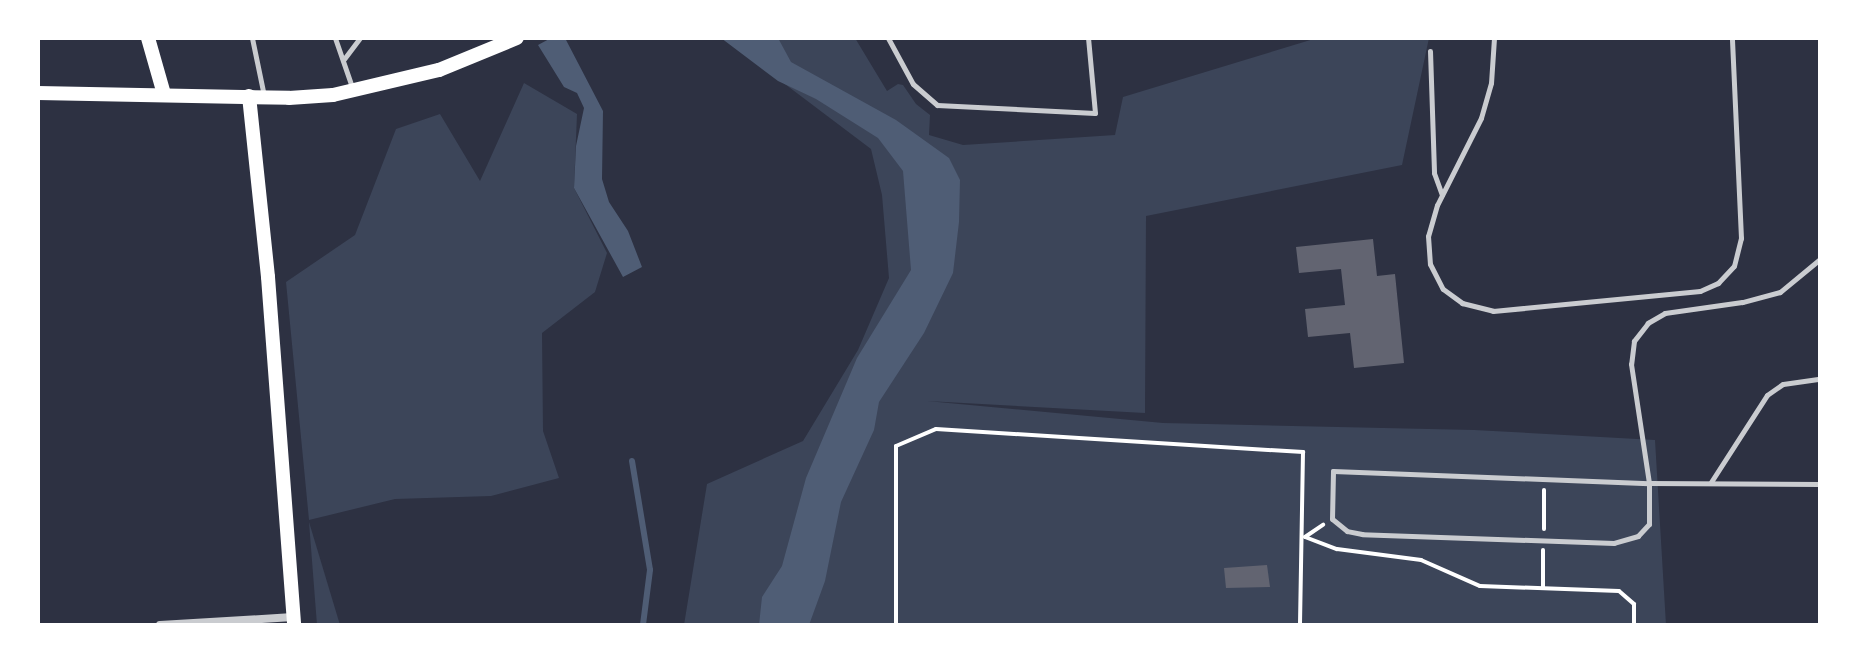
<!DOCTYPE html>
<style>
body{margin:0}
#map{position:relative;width:1858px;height:663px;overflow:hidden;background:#2d3142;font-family:"Fira Sans Condensed",sans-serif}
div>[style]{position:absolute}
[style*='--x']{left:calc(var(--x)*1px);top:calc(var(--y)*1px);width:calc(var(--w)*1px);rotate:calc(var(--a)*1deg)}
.green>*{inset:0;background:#3c4559}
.water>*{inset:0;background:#4f5d75}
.stream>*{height:6px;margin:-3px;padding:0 3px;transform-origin:3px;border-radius:3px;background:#4f5d75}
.building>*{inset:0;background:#626471}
.path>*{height:4px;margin:-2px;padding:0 2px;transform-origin:2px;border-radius:2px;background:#fff}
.service>*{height:5px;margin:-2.5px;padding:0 2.5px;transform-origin:2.5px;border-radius:2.5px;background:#caccd0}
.minor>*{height:8px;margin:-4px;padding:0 4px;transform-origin:4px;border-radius:4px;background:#caccd0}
.secondary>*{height:14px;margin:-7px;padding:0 7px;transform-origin:7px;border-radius:7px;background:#fff}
span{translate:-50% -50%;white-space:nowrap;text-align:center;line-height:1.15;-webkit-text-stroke:8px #fff;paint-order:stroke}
.frame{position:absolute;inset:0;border:40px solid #fff;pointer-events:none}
</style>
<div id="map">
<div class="green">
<i style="clip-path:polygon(724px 38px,855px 38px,887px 91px,898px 84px,903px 85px,916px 104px,930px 115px,929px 135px,963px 145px,1115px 135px,1123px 97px,1317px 38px,1429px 38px,1402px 165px,1146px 216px,1145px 413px,927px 401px,1163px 423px,1474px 430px,1655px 440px,1666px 625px,684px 625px,707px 484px,803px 441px,858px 350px,889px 278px,882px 195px,871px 149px)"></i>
<i style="clip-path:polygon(524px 83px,577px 114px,574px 188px,607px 253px,595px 292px,542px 333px,543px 431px,559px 478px,491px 496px,395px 499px,309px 520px,286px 282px,355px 235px,396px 129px,440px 114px,480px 181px)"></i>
<i style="clip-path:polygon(309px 522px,340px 625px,317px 625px)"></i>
</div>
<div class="water">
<i style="clip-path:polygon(551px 38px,565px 38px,603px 111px,602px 179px,609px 202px,628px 231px,642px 267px,623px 277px,574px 188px,576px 146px,584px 108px,577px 93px,564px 87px,538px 45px)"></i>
<i style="clip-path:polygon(721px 38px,778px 38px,791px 62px,896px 120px,949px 158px,960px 180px,959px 222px,953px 273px,924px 333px,879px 402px,874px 430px,841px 502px,825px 581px,809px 625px,759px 625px,762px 597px,782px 566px,806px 478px,857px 358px,911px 270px,903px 171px,878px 138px,816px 99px,778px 81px)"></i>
</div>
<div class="stream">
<i style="--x:632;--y:461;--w:110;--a:80.6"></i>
<i style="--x:650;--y:570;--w:55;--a:97.3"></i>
</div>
<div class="building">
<i style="clip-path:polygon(1373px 239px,1377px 276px,1395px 274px,1404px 363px,1354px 368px,1350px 333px,1308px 337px,1305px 309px,1345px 305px,1341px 269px,1299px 273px,1296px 247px)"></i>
<i style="clip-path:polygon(1267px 565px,1270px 587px,1226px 588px,1224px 568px)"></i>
</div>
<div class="path">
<i style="--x:1544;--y:529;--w:39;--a:-90"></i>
<i style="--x:1305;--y:537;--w:34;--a:21"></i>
<i style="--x:1337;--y:549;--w:85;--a:7.5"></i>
<i style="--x:1421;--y:560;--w:64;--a:23.8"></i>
<i style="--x:1480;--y:586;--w:139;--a:2.1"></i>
<i style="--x:1619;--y:591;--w:20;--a:41"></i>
<i style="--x:1634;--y:604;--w:21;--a:90"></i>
<i style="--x:1305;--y:537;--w:22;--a:-34"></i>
<i style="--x:1543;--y:587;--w:37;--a:-90"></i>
<i style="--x:896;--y:625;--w:179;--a:-90"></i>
<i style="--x:896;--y:446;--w:43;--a:-23"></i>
<i style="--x:936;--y:429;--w:368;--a:3.6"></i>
<i style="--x:1303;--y:452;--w:173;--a:91"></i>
</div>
<div class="service">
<i style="--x:252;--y:38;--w:59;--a:78.3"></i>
<i style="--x:335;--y:38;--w:52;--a:70.9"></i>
<i style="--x:888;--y:38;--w:52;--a:61.5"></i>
<i style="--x:913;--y:84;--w:32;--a:41"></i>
<i style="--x:937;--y:105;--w:158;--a:2.9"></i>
<i style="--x:1095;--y:113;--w:75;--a:-95.3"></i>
<i style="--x:1494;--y:38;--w:45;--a:93.8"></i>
<i style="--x:1491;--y:83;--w:36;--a:106"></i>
<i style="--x:1481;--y:118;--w:97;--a:116.8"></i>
<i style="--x:1437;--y:205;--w:32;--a:106"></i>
<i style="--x:1428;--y:236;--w:28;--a:86"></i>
<i style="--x:1430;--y:264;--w:28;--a:63"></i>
<i style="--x:1443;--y:289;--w:24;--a:36"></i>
<i style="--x:1462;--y:303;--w:32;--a:14"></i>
<i style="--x:1493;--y:311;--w:208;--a:-5.5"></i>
<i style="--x:1700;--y:291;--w:20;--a:-24"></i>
<i style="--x:1718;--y:283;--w:23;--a:-47"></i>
<i style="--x:1734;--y:266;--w:29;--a:-76"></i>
<i style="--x:1741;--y:238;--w:200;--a:-92.6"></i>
<i style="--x:1430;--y:51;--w:122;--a:88.1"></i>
<i style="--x:1434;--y:173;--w:23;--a:70"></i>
<i style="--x:344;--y:59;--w:26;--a:-53"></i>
<i style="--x:1820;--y:259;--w:52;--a:140.5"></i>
<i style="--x:1780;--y:292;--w:39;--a:165"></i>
<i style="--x:1742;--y:302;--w:78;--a:171.9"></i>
<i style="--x:1665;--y:313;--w:20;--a:150"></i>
<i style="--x:1648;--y:323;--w:23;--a:128"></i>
<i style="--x:1634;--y:341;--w:23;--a:97"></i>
<i style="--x:1631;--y:364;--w:120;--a:81.4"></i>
<i style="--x:1649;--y:483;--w:41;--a:90"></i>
<i style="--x:1649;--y:524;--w:16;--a:133"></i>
<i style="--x:1638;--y:536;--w:25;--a:164"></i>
<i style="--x:1614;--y:543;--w:252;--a:-178"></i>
<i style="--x:1362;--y:534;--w:15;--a:-169"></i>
<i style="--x:1347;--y:531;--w:19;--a:-141"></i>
<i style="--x:1332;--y:519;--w:48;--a:-88.8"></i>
<i style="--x:1333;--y:471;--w:316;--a:2.2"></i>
<i style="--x:1649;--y:483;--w:171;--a:0.3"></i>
<i style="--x:1711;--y:482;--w:103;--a:-57.2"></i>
<i style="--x:1767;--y:395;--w:19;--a:-35"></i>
<i style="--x:1783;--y:384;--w:37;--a:-8"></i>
</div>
<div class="minor">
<i style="--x:160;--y:625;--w:133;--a:-3.4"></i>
</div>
<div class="secondary">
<i style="--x:148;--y:38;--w:58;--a:74.1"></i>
<i style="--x:38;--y:93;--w:251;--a:1.1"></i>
<i style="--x:289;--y:98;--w:44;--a:-3.9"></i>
<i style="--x:333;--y:95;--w:109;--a:-13.3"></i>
<i style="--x:439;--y:70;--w:84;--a:-22.3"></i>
<i style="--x:249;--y:96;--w:182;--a:84"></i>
<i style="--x:268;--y:277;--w:349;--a:85.7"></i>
</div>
<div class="frame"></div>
</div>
